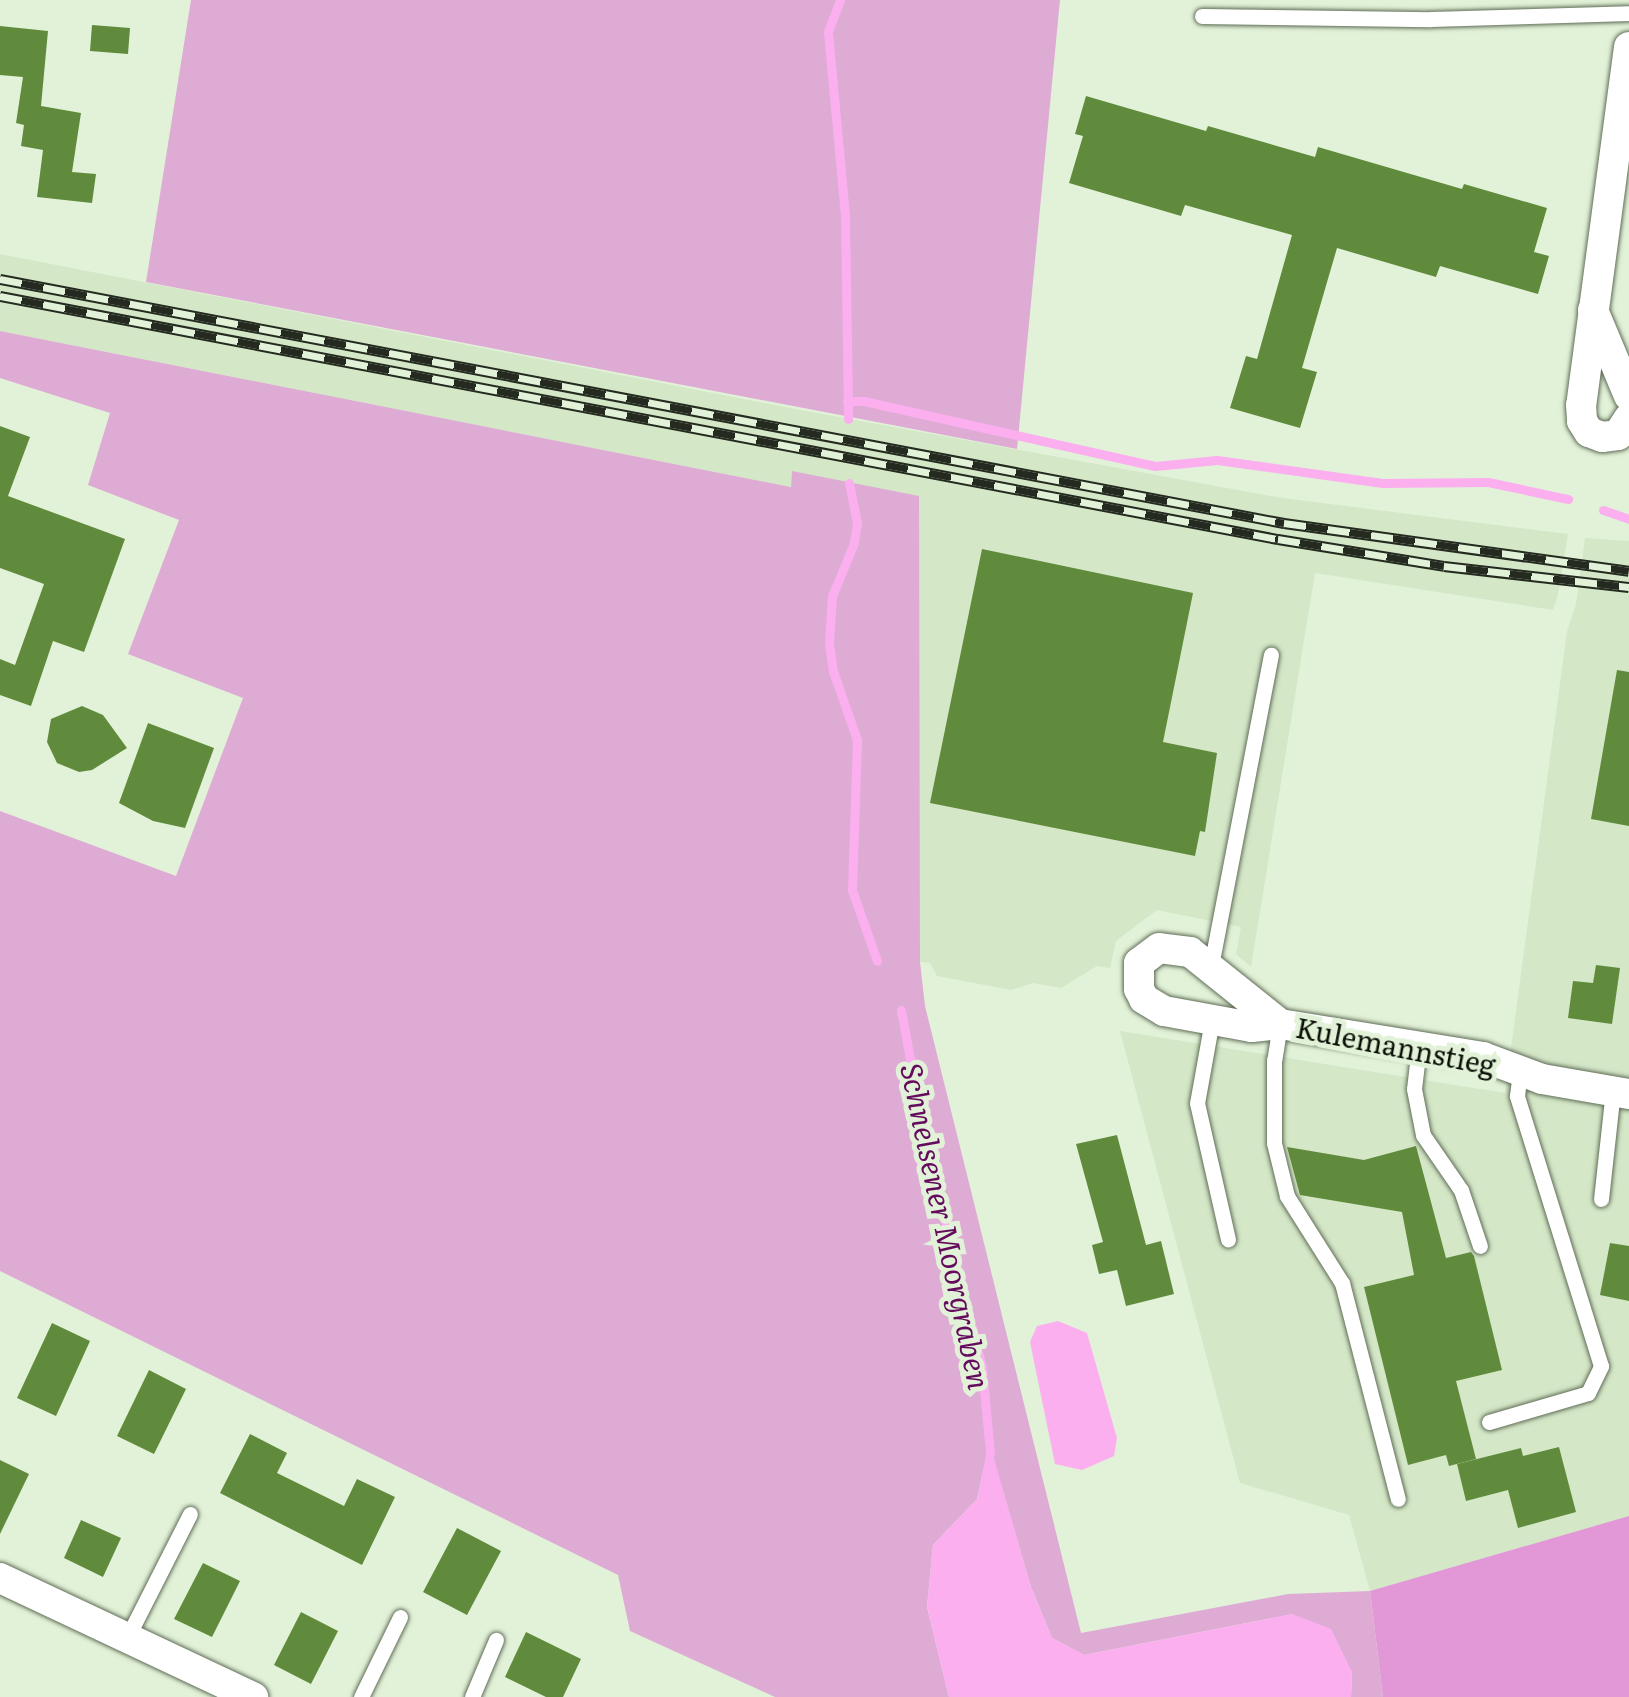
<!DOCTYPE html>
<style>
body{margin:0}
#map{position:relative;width:1629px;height:1697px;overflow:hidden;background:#e2f2d8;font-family:Literata,serif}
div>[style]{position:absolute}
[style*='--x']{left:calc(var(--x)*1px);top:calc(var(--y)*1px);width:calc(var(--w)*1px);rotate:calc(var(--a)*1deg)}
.built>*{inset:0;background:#d4e7c7}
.green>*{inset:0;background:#deabd5}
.forest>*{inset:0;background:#e298d7}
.water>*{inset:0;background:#fbafef}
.stream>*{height:9px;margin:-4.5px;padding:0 4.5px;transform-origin:4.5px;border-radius:4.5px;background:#fbafef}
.building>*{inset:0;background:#618b3c}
.roads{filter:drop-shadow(0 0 2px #606d57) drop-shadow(0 0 2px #606d57)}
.lane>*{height:15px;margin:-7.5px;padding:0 7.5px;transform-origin:7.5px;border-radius:7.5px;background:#fff}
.street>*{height:30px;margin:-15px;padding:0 15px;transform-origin:15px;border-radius:15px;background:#fff}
.rail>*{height:11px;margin-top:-5.5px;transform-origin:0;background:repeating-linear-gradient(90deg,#e2f2d8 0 22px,#242a1f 0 44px);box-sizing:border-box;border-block:2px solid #242a1f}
span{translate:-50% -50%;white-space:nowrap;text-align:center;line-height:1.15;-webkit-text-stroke:10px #e2f2d8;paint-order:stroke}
.street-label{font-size:28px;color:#0c1108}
.water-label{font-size:30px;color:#640b5d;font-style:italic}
</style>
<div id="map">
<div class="built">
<i style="clip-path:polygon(0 254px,790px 408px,1282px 498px,1568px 534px,1558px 595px,1553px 610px,1315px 573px,1251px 967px,1236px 954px,1241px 927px,1157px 910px,1116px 941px,1110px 968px,1097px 966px,1061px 988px,1033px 983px,1011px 990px,937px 976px,930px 963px,920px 962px,918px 496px,792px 472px,791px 487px,0 331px)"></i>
<i style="clip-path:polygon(1585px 538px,1629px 541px,1629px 1516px,1370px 1591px,1349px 1515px,1240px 1483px,1120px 1031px,1505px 1093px,1567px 631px,1576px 604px)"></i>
</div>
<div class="green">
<i style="clip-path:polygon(191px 0,1060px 0,1017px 449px,146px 282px)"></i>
<i style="clip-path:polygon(0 331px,791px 487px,792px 471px,919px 496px,920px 962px,925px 1006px,1081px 1633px,1288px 1594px,1370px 1591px,1383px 1697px,1351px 1697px,1352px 1672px,1293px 1614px,1084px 1655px,1052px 1638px,1031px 1587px,989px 1444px,977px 1499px,933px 1545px,927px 1607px,949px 1697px,775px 1697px,630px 1631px,618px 1575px,0 1271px,0 811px,176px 876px,243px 698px,128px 654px,179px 520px,88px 485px,110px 413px,0 378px)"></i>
</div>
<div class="forest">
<i style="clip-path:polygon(1629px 1516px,1629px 1697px,1383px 1697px,1370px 1591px)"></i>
</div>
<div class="water">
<i style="clip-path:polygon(1058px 1321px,1087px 1333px,1117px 1438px,1114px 1456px,1082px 1470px,1055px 1464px,1030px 1342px,1037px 1326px)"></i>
<i style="clip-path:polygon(989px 1441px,1031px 1587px,1052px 1638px,1084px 1655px,1292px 1614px,1331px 1629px,1352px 1672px,1351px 1697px,949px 1697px,927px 1607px,933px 1545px,977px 1499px)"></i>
</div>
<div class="stream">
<i style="--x:840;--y:0;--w:34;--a:111"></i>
<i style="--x:828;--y:32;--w:186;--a:84.7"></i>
<i style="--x:845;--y:217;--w:202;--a:89.1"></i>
<i style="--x:847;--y:401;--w:17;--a:0"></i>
<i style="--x:864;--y:401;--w:298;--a:12.6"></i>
<i style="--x:1155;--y:466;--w:62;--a:-5.5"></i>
<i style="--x:1217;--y:460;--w:167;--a:7.9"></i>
<i style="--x:1382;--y:483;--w:106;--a:-0.5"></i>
<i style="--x:1488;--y:482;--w:82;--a:12"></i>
<i style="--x:849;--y:483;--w:41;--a:78.7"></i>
<i style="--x:857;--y:523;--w:20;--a:99"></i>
<i style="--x:854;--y:543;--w:57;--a:112.5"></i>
<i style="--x:832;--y:596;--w:47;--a:93.7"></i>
<i style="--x:829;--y:643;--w:28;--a:82"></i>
<i style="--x:833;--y:671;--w:73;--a:70.8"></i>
<i style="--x:857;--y:740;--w:150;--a:91.9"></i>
<i style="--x:852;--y:890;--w:75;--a:70.6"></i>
<i style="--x:1603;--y:510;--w:28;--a:19"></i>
<i style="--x:901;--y:1010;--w:133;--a:79.6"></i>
<i style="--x:925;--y:1141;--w:234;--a:75.9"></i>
<i style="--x:982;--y:1368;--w:85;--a:84.6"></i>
</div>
<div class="building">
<i style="clip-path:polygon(92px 25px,130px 28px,128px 54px,90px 51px)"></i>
<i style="clip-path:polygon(0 26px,48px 31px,41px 106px,81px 113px,72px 172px,96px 174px,92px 203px,37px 197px,43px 150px,21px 146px,24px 125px,16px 123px,23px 77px,0 75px)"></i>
<i style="clip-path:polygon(1086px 96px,1206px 131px,1208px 126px,1315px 157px,1318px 147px,1462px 189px,1464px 184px,1547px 208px,1534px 252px,1549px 256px,1538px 294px,1440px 266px,1436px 277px,1337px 248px,1302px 368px,1317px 372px,1300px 428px,1230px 408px,1246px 356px,1257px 359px,1292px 235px,1185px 205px,1181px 216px,1069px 183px,1083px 136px,1075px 134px)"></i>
<i style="clip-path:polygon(0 426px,30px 437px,8px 496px,125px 539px,84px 652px,53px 641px,31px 706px,0 695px,0 659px,15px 665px,44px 584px,0 568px)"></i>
<i style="clip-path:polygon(982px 549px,1193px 593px,1163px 742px,1217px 753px,1205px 832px,1200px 831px,1195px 856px,930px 803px)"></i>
<i style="clip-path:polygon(1617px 670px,1629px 672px,1629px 826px,1591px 819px)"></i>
<i style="clip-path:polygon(82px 706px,103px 715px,127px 748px,92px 770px,79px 772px,57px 763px,47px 742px,51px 719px)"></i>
<i style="clip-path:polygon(148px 723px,214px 748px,185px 828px,153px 821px,119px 803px)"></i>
<i style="clip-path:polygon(1596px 965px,1620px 968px,1612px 1024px,1568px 1018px,1573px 981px,1593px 983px)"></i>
<i style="clip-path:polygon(1117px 1135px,1146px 1245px,1161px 1241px,1174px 1294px,1126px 1306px,1117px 1270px,1099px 1274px,1092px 1245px,1103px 1242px,1076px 1144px)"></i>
<i style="clip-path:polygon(1416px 1146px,1446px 1258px,1471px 1252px,1474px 1256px,1502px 1370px,1456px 1381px,1476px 1459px,1449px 1466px,1446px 1455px,1408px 1465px,1364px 1287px,1414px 1275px,1402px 1212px,1300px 1195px,1287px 1147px,1364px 1160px)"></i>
<i style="clip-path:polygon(1610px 1243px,1629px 1246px,1629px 1301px,1600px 1295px)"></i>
<i style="clip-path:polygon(52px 1323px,90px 1341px,56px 1416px,17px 1398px)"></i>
<i style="clip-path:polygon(149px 1370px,186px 1389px,154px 1454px,117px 1436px)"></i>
<i style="clip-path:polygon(250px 1434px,287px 1453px,277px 1473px,344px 1506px,357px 1479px,395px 1497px,362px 1565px,220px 1493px)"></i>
<i style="clip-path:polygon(1559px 1447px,1576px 1512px,1518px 1528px,1508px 1490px,1466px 1501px,1457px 1464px,1521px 1448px,1523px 1456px)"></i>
<i style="clip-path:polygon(0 1460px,29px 1474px,0 1534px)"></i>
<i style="clip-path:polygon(81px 1520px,121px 1538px,103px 1577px,64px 1558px)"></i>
<i style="clip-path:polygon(457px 1528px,501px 1551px,467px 1615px,423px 1592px)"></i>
<i style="clip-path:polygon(203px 1563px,240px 1581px,212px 1637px,174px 1619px)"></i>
<i style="clip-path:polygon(301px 1612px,338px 1631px,311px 1684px,274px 1665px)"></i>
<i style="clip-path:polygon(526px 1632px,581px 1659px,563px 1697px,546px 1697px,505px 1677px)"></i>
</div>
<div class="roads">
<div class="lane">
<i style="--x:1202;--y:16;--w:229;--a:0.8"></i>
<i style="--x:1431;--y:19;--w:198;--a:-1.7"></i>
<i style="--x:1211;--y:966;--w:317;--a:-79.1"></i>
<i style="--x:1212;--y:1020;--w:84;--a:100.2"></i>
<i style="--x:1197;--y:1103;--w:140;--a:77.2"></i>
<i style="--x:1280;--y:1024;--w:36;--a:99"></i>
<i style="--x:1274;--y:1060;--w:83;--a:90"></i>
<i style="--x:1274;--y:1143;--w:55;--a:76.2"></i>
<i style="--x:1287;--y:1196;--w:103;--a:57.7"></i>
<i style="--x:1342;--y:1283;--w:223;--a:75.5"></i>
<i style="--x:1419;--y:1047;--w:42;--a:96.8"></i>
<i style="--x:1414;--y:1089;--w:47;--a:78.9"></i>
<i style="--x:1423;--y:1135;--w:67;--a:55.4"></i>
<i style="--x:1461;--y:1190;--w:59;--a:71.3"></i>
<i style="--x:1601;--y:1199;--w:109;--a:-83.7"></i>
<i style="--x:1489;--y:1422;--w:103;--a:-16.3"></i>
<i style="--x:1588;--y:1393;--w:30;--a:-64"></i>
<i style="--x:1601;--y:1366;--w:283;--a:-107.3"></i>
<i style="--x:1517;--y:1096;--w:25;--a:-83"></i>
<i style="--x:127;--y:1638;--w:139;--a:-63.1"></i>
<i style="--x:361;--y:1697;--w:89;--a:-64"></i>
<i style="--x:472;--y:1697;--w:62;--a:-67.2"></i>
</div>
<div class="street">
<i style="--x:1629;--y:47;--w:361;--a:97.6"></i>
<i style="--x:1581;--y:405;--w:16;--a:86"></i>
<i style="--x:1582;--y:421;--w:13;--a:58"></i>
<i style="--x:1589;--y:432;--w:14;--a:21"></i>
<i style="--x:1602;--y:437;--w:16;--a:-7"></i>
<i style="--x:1618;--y:435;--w:20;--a:-57"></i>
<i style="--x:1593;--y:310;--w:93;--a:67.3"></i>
<i style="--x:1280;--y:1024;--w:115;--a:-141.3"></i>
<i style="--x:1190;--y:952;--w:31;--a:-173"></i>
<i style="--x:1159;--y:948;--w:25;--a:143"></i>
<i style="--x:1139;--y:963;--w:26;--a:90"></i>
<i style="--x:1139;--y:989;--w:11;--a:63"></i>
<i style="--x:1144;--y:999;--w:23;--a:31"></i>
<i style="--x:1164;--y:1011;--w:89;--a:10.3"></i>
<i style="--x:1252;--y:1027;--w:28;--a:-6"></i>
<i style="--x:1280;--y:1024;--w:206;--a:9.2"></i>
<i style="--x:1483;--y:1057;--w:63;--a:20.4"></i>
<i style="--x:1542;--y:1079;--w:88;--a:9.8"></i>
<i style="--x:0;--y:1578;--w:280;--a:25.2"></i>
</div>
</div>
<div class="rail">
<i style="--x:0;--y:279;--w:1307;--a:10.76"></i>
<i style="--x:1284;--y:523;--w:348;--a:7.9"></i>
<i style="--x:0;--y:296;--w:1301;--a:10.77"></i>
<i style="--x:1278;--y:539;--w:168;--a:9.2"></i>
<i style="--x:1444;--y:566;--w:186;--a:6.5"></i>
</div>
<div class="street-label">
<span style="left:1396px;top:1045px;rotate:11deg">Kulemannstieg</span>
</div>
<div class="water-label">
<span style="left:947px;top:1226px;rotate:78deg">Schnelsener Moorgraben</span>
</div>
</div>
